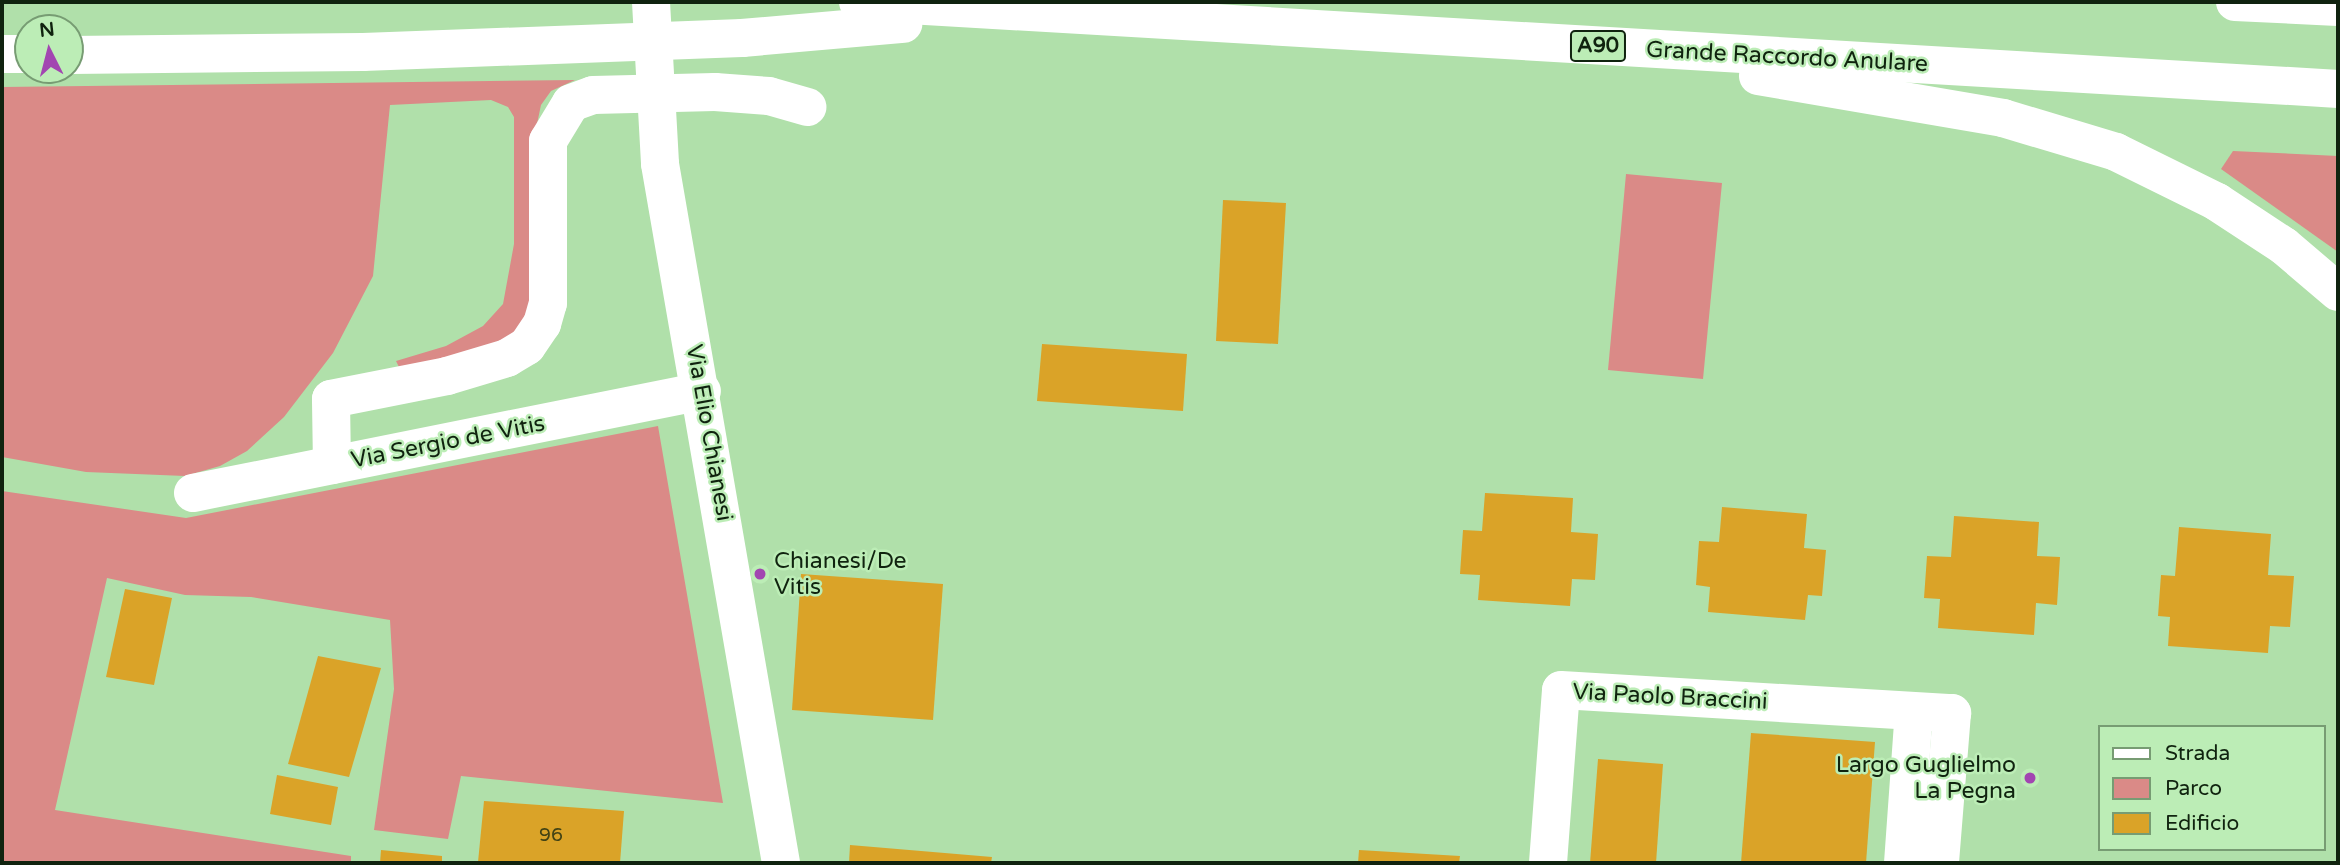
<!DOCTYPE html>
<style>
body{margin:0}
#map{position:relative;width:2340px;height:865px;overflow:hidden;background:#b0e0aa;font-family:"Varela Round",sans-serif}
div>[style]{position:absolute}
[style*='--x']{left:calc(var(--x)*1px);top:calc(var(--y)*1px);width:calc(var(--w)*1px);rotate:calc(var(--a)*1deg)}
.green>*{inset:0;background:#da8a87}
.building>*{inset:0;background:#daa328}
.minor>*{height:38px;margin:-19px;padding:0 19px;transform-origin:19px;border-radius:19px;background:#fff}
.highway>*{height:38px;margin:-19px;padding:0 19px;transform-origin:19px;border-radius:19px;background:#fff}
.dots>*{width:19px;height:19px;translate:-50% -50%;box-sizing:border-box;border:4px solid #bcedb6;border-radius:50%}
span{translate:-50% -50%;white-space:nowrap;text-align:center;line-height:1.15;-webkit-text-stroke:5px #bcedb6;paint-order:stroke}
.number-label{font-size:19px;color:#424315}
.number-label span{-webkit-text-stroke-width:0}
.shield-label span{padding:2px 5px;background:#bcedb6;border:2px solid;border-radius:5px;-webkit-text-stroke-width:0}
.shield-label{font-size:21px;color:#10230f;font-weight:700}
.street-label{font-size:23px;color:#10230f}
.poi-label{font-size:23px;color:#10230f}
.left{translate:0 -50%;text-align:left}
.right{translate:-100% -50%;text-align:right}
.frame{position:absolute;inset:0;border:4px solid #10230f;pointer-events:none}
.legend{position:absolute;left:2098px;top:725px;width:228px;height:126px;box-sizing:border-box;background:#bcedb6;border:2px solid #779c73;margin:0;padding:9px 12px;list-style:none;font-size:21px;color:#10230f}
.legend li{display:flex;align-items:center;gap:14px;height:35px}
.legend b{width:35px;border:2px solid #779c73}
.north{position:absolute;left:14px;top:14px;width:70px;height:70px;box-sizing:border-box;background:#bcedb6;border:2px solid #779c73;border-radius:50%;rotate:354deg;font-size:19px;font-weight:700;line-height:28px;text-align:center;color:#10230f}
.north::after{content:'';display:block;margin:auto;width:24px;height:32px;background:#a246b1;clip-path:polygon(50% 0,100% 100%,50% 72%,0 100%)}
</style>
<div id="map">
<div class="green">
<i style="clip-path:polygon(575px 80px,551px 91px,541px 105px,533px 143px,535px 308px,515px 338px,475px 356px,399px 367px,396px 361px,446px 346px,483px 326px,503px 304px,514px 244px,514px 117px,508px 107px,491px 100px,390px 105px,373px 276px,333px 353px,284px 417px,247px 451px,220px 466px,185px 476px,86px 472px,2px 457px,2px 87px)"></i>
<i style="clip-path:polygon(2233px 151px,2338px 156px,2338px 252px,2221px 169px)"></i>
<i style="clip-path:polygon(1626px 174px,1722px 183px,1703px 379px,1608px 370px)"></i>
<i style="clip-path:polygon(658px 426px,723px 803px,461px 776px,448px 839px,374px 830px,394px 689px,390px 620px,251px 597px,185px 595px,107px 578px,55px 810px,351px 856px,351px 863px,2px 863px,2px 491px,186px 518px)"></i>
</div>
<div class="building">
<i style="clip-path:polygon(1223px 200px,1286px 203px,1278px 344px,1216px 341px)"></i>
<i style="clip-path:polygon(1042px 344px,1187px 354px,1183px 411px,1037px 401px)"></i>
<i style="clip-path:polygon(1485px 493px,1573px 498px,1571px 532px,1598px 534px,1595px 580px,1572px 579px,1570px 606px,1478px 600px,1480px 575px,1460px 574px,1463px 530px,1482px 531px)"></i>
<i style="clip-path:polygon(1722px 507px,1807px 514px,1804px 548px,1826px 550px,1822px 596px,1808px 595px,1805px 620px,1708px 612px,1710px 587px,1696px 585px,1699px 541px,1719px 542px)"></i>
<i style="clip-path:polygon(1954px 516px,2039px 522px,2037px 556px,2060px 557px,2057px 605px,2036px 603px,2034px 635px,1938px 628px,1940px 599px,1924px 598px,1927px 556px,1951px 557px)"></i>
<i style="clip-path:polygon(2179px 527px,2271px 534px,2268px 575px,2294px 576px,2290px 627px,2270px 626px,2268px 653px,2168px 646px,2170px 617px,2158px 616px,2161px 575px,2175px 576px)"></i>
<i style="clip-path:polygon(801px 574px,943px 584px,933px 720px,792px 710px)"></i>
<i style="clip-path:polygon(125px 589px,172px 598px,154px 685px,106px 677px)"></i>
<i style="clip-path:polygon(318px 656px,381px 668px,349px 777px,288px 764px)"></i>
<i style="clip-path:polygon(1751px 733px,1875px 742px,1866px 863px,1741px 863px)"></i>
<i style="clip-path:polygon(1598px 759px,1663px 764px,1656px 863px,1590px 863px)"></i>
<i style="clip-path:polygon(277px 775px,338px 787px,331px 825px,270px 814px)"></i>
<i style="clip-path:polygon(484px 801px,624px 811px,620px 863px,478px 862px)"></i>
<i style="clip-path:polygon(850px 845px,992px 857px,991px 863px,849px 863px)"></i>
<i style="clip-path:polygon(381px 850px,442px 856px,442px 863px,380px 863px)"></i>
<i style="clip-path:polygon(1359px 850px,1460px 856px,1459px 863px,1358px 863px)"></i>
</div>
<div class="minor">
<i style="--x:651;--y:2;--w:162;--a:86.8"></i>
<i style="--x:660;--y:164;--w:709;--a:80.18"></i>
<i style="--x:332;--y:465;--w:66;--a:-90.9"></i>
<i style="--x:331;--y:399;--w:118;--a:-11.2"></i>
<i style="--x:447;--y:376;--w:63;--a:-16.7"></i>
<i style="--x:507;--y:358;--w:23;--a:-31"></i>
<i style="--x:527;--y:346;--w:27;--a:-56"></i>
<i style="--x:542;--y:324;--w:22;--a:-74"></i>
<i style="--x:548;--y:303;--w:162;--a:-90"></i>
<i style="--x:548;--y:141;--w:44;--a:-58.8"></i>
<i style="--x:571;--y:103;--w:23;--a:-20"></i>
<i style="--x:593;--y:95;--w:122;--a:-1.4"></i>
<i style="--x:715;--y:92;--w:54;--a:4.2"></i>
<i style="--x:769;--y:96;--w:40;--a:16"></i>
<i style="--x:193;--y:493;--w:519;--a:-11.33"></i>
<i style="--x:1548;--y:863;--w:173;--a:-85.7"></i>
<i style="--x:1561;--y:690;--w:392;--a:3.4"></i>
<i style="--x:1952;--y:713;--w:150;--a:94.6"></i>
<i style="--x:1903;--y:863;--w:152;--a:-85.9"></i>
</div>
<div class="highway">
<i style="--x:858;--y:2;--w:1483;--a:3.36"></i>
<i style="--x:2235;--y:2;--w:103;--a:2.8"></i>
<i style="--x:2;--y:54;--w:26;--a:0"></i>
<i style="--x:70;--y:55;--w:293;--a:-0.6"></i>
<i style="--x:363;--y:52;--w:379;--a:-2.1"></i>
<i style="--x:742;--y:38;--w:162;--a:-5"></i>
<i style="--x:1758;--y:76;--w:249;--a:9.7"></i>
<i style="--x:2003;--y:118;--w:118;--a:16.7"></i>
<i style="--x:2116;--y:152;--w:113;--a:26.3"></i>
<i style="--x:2217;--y:202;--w:80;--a:33.3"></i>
<i style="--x:2284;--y:246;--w:71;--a:40.4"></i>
</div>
<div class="dots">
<i style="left:760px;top:574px;background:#a246b1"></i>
<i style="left:2030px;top:778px;background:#a246b1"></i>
</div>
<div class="number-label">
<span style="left:551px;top:836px">96</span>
</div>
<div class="shield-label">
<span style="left:1598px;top:46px">A90</span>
</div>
<div class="street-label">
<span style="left:1787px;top:57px;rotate:3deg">Grande Raccordo Anulare</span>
<span style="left:709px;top:433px;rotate:80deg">Via Elio Chianesi</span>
<span style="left:448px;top:442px;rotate:-11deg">Via Sergio de Vitis</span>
<span style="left:1670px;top:697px;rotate:3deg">Via Paolo Braccini</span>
</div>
<div class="poi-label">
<span class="left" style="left:774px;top:574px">Chianesi/De<br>Vitis</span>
<span class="right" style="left:2016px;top:778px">Largo Guglielmo<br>La Pegna</span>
</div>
<div class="frame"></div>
<ul class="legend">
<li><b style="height:9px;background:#fff"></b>Strada</li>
<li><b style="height:19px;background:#da8a87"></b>Parco</li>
<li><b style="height:19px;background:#daa328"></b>Edificio</li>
</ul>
<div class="north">N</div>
</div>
